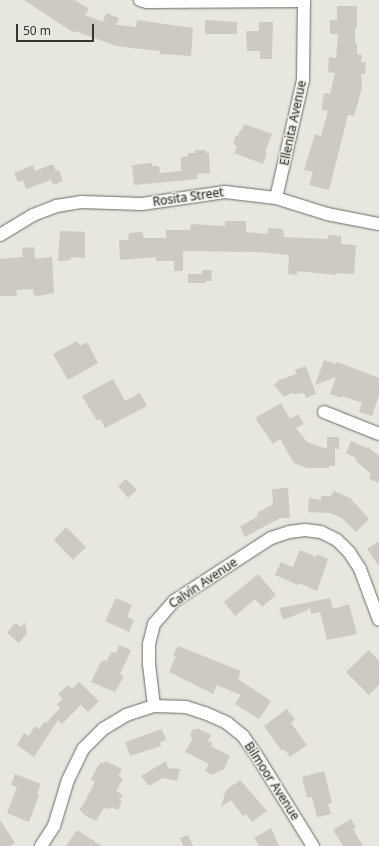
<!DOCTYPE html>
<style>
body{margin:0}
#map{position:relative;width:379px;height:846px;overflow:hidden;background:#e7e6df;font-family:"Noto Sans",sans-serif}
div>[style]{position:absolute}
[style*='--x']{left:calc(var(--x)*1px);top:calc(var(--y)*1px);width:calc(var(--w)*1px);rotate:calc(var(--a)*1deg)}
.building>*{inset:0;background:#cec9c3}
.roads{filter:drop-shadow(0 0 1px #6c6b64) drop-shadow(0 0 1px #6c6b64)}
.street>*{height:12px;margin:-6px;padding:0 6px;transform-origin:6px;border-radius:6px;background:#fff}
span{translate:-50% -50%;white-space:nowrap;text-align:center;line-height:1.15;-webkit-text-stroke:3px #e7e6df;paint-order:stroke}
.street-label{font-size:12px;color:#353431}
.scale{position:absolute;left:16px;top:24px;width:78px;height:18px;box-sizing:border-box;border:2px solid #353431;border-top:0;padding-left:5px;font-size:12px;line-height:14px;white-space:nowrap;color:#353431;-webkit-text-stroke:3px #e7e6df;paint-order:stroke}
</style>
<div id="map">
<div class="building">
<i style="clip-path:polygon(24px 0,75px 0,89px 9px,85px 15px,103px 22px,106px 13px,119px 18px,116px 25px,136px 27px,137px 20px,193px 28px,191px 56px,160px 54px,160px 51px,116px 46px,75px 31px,74px 33px)"></i>
<i style="clip-path:polygon(337px 6px,357px 6px,357px 28px,355px 28px,355px 43px,357px 43px,357px 54px,362px 55px,361px 62px,366px 63px,365px 74px,361px 74px,362px 88px,354px 116px,348px 115px,329px 190px,309px 185px,313px 172px,304px 170px,315px 134px,321px 136px,328px 111px,322px 110px,322px 105px,324px 93px,330px 94px,335px 73px,328px 72px,329px 57px,336px 58px,338px 34px,330px 34px,330px 20px,337px 20px)"></i>
<i style="clip-path:polygon(205px 20px,237px 22px,237px 34px,205px 34px)"></i>
<i style="clip-path:polygon(259px 22px,273px 22px,272px 59px,260px 59px,260px 51px,247px 51px,246px 31px,259px 31px)"></i>
<i style="clip-path:polygon(244px 124px,272px 134px,265px 152px,267px 153px,263px 164px,234px 153px,237px 146px,233px 144px,236px 135px,238px 136px,240px 130px,242px 130px)"></i>
<i style="clip-path:polygon(195px 150px,206px 150px,206px 153px,209px 153px,210px 173px,197px 174px,197px 179px,134px 185px,132px 165px,152px 163px,152px 166px,159px 166px,160px 173px,181px 171px,181px 157px,188px 156px,188px 153px,195px 153px)"></i>
<i style="clip-path:polygon(53px 164px,56px 171px,59px 170px,63px 181px,53px 185px,51px 180px,26px 189px,23px 180px,18px 182px,14px 173px,33px 165px,35px 171px)"></i>
<i style="clip-path:polygon(225px 221px,246px 221px,246px 232px,267px 234px,269px 228px,283px 229px,284px 237px,328px 239px,328px 235px,341px 236px,341px 244px,356px 245px,354px 274px,336px 273px,336px 275px,297px 271px,297px 275px,288px 274px,289px 255px,257px 252px,183px 251px,183px 271px,174px 271px,174px 261px,156px 261px,156px 257px,120px 260px,119px 240px,128px 240px,129px 233px,142px 232px,144px 238px,166px 238px,166px 230px,190px 230px,191px 224px,225px 226px)"></i>
<i style="clip-path:polygon(60px 231px,85px 232px,85px 258px,71px 257px,71px 260px,58px 261px)"></i>
<i style="clip-path:polygon(34px 247px,35px 259px,52px 257px,54px 293px,38px 296px,34px 295px,33px 289px,16px 290px,17px 296px,0 296px,0 259px,23px 257px,22px 248px)"></i>
<i style="clip-path:polygon(202px 270px,212px 270px,211px 281px,206px 281px,205px 283px,188px 283px,188px 274px,202px 274px)"></i>
<i style="clip-path:polygon(77px 341px,80px 346px,87px 342px,98px 363px,68px 380px,53px 354px)"></i>
<i style="clip-path:polygon(324px 360px,336px 364px,337px 362px,379px 378px,379px 395px,372px 416px,359px 412px,362px 403px,343px 396px,342px 398px,330px 394px,336px 377px,315px 385px)"></i>
<i style="clip-path:polygon(306px 366px,316px 394px,306px 398px,304px 393px,296px 394px,292px 393px,284px 397px,274px 385px,279px 380px,296px 374px,295px 370px)"></i>
<i style="clip-path:polygon(113px 379px,125px 401px,140px 393px,147px 406px,105px 428px,100px 419px,97px 421px,82px 396px)"></i>
<i style="clip-path:polygon(281px 403px,290px 419px,298px 414px,304px 424px,296px 428px,307px 442px,327px 449px,327px 437px,339px 437px,339px 450px,335px 448px,335px 466px,329px 466px,329px 468px,307px 468px,294px 463px,280px 439px,273px 444px,255px 418px)"></i>
<i style="clip-path:polygon(351px 441px,367px 448px,368px 447px,379px 456px,379px 483px,369px 479px,371px 474px,355px 460px,356px 458px,346px 453px)"></i>
<i style="clip-path:polygon(126px 479px,137px 490px,128px 498px,118px 486px)"></i>
<i style="clip-path:polygon(288px 488px,290px 518px,280px 518px,245px 537px,240px 527px,258px 516px,257px 513px,273px 504px,272px 489px)"></i>
<i style="clip-path:polygon(334px 491px,352px 499px,352px 500px,369px 519px,356px 532px,342px 518px,330px 513px,308px 512px,309px 498px,321px 500px,321px 496px,331px 496px)"></i>
<i style="clip-path:polygon(66px 527px,86px 547px,73px 560px,54px 540px)"></i>
<i style="clip-path:polygon(379px 541px,379px 566px,367px 549px)"></i>
<i style="clip-path:polygon(300px 550px,316px 557px,317px 554px,328px 559px,317px 591px,299px 583px,298px 585px,275px 575px,281px 562px,293px 567px)"></i>
<i style="clip-path:polygon(258px 574px,276px 595px,262px 607px,255px 599px,235px 616px,224px 602px)"></i>
<i style="clip-path:polygon(116px 598px,132px 605px,127px 617px,134px 620px,129px 632px,105px 621px)"></i>
<i style="clip-path:polygon(330px 598px,333px 609px,349px 604px,357px 634px,327px 640px,320px 612px,311px 614px,310px 607px,308px 610px,283px 620px,279px 608px)"></i>
<i style="clip-path:polygon(25px 622px,27px 633px,19px 643px,7px 633px,13px 625px,16px 623px,21px 627px)"></i>
<i style="clip-path:polygon(119px 645px,131px 650px,120px 674px,124px 676px,115px 692px,91px 682px,100px 663px,104px 660px,107px 661px,111px 652px,116px 653px)"></i>
<i style="clip-path:polygon(178px 646px,241px 671px,238px 679px,271px 701px,259px 719px,235px 704px,241px 695px,217px 685px,213px 694px,169px 672px,176px 656px,173px 655px)"></i>
<i style="clip-path:polygon(369px 650px,379px 661px,379px 685px,369px 695px,346px 672px)"></i>
<i style="clip-path:polygon(79px 682px,99px 701px,88px 712px,81px 705px,62px 724px,58px 720px,34px 757px,17px 745px,24px 733px,29px 736px,35px 726px,39px 729px,44px 722px,46px 723px,60px 708px,57px 704px,63px 699px,58px 694px,68px 685px,72px 689px)"></i>
<i style="clip-path:polygon(287px 709px,295px 719px,291px 723px,307px 745px,290px 757px,285px 750px,282px 751px,264px 726px)"></i>
<i style="clip-path:polygon(197px 728px,211px 735px,208px 741px,213px 743px,211px 746px,230px 756px,224px 769px,212px 775px,205px 771px,209px 764px,185px 752px,193px 738px,190px 736px,193px 729px,195px 730px)"></i>
<i style="clip-path:polygon(162px 729px,166px 740px,160px 742px,161px 746px,130px 756px,125px 742px)"></i>
<i style="clip-path:polygon(105px 761px,122px 769px,118px 776px,123px 779px,116px 791px,123px 795px,120px 799px,122px 802px,118px 810px,111px 807px,110px 809px,104px 808px,96px 821px,86px 816px,79px 809px,83px 805px,95px 782px,91px 779px,95px 771px,101px 762px,104px 764px)"></i>
<i style="clip-path:polygon(166px 761px,168px 768px,180px 769px,177px 781px,163px 778px,149px 786px,141px 776px)"></i>
<i style="clip-path:polygon(324px 771px,332px 803px,328px 804px,331px 814px,317px 817px,312px 797px,307px 798px,302px 777px)"></i>
<i style="clip-path:polygon(15px 774px,41px 784px,37px 794px,39px 795px,29px 822px,7px 813px,17px 787px,11px 785px)"></i>
<i style="clip-path:polygon(240px 780px,267px 811px,252px 822px,246px 814px,243px 816px,231px 800px,221px 807px,226px 790px)"></i>
<i style="clip-path:polygon(351px 819px,356px 827px,353px 829px,363px 846px,343px 846px,333px 830px)"></i>
<i style="clip-path:polygon(0 820px,15px 843px,10px 846px,0 846px)"></i>
<i style="clip-path:polygon(271px 828px,279px 846px,259px 846px,254px 838px)"></i>
<i style="clip-path:polygon(77px 830px,102px 846px,66px 846px)"></i>
<i style="clip-path:polygon(188px 835px,193px 846px,183px 846px,180px 838px)"></i>
</div>
<div class="roads">
<div class="street">
<i style="--x:140;--y:0;--w:7;--a:16"></i>
<i style="--x:147;--y:2;--w:157;--a:-0.4"></i>
<i style="--x:276;--y:198;--w:121;--a:-77.1"></i>
<i style="--x:303;--y:80;--w:80;--a:-89.3"></i>
<i style="--x:0;--y:235;--w:39;--a:-31"></i>
<i style="--x:33;--y:215;--w:25;--a:-21"></i>
<i style="--x:56;--y:206;--w:25;--a:-9"></i>
<i style="--x:81;--y:202;--w:61;--a:1.9"></i>
<i style="--x:142;--y:204;--w:84;--a:-8.2"></i>
<i style="--x:225;--y:192;--w:51;--a:6.7"></i>
<i style="--x:276;--y:198;--w:53;--a:17.4"></i>
<i style="--x:327;--y:214;--w:53;--a:10.9"></i>
<i style="--x:324;--y:412;--w:59;--a:21.8"></i>
<i style="--x:154;--y:706;--w:42;--a:-96.8"></i>
<i style="--x:149;--y:664;--w:20;--a:-90"></i>
<i style="--x:149;--y:644;--w:21;--a:-76"></i>
<i style="--x:154;--y:624;--w:30;--a:-49"></i>
<i style="--x:174;--y:601;--w:116;--a:-33"></i>
<i style="--x:271;--y:538;--w:19;--a:-18"></i>
<i style="--x:289;--y:532;--w:16;--a:-7"></i>
<i style="--x:305;--y:530;--w:16;--a:7"></i>
<i style="--x:321;--y:532;--w:18;--a:27"></i>
<i style="--x:337;--y:540;--w:17;--a:45"></i>
<i style="--x:349;--y:552;--w:20;--a:57"></i>
<i style="--x:360;--y:569;--w:54;--a:69.6"></i>
<i style="--x:41;--y:846;--w:24;--a:-57"></i>
<i style="--x:54;--y:826;--w:48;--a:-73.1"></i>
<i style="--x:68;--y:780;--w:34;--a:-64"></i>
<i style="--x:83;--y:749;--w:28;--a:-45"></i>
<i style="--x:103;--y:729;--w:27;--a:-31"></i>
<i style="--x:126;--y:715;--w:29;--a:-18"></i>
<i style="--x:154;--y:706;--w:32;--a:2"></i>
<i style="--x:186;--y:707;--w:20;--a:18"></i>
<i style="--x:205;--y:713;--w:24;--a:24"></i>
<i style="--x:227;--y:723;--w:21;--a:39"></i>
<i style="--x:243;--y:736;--w:21;--a:55"></i>
<i style="--x:255;--y:753;--w:110;--a:58.1"></i>
</div>
</div>
<div class="street-label">
<span style="left:293px;top:123px;rotate:-78deg">Ellenita Avenue</span>
<span style="left:188px;top:197px;rotate:-8deg">Rosita Street</span>
<span style="left:203px;top:583px;rotate:-34deg">Calvin Avenue</span>
<span style="left:272px;top:781px;rotate:57deg">Bilmoor Avenue</span>
</div>
<div class="scale">50 m</div>
</div>
